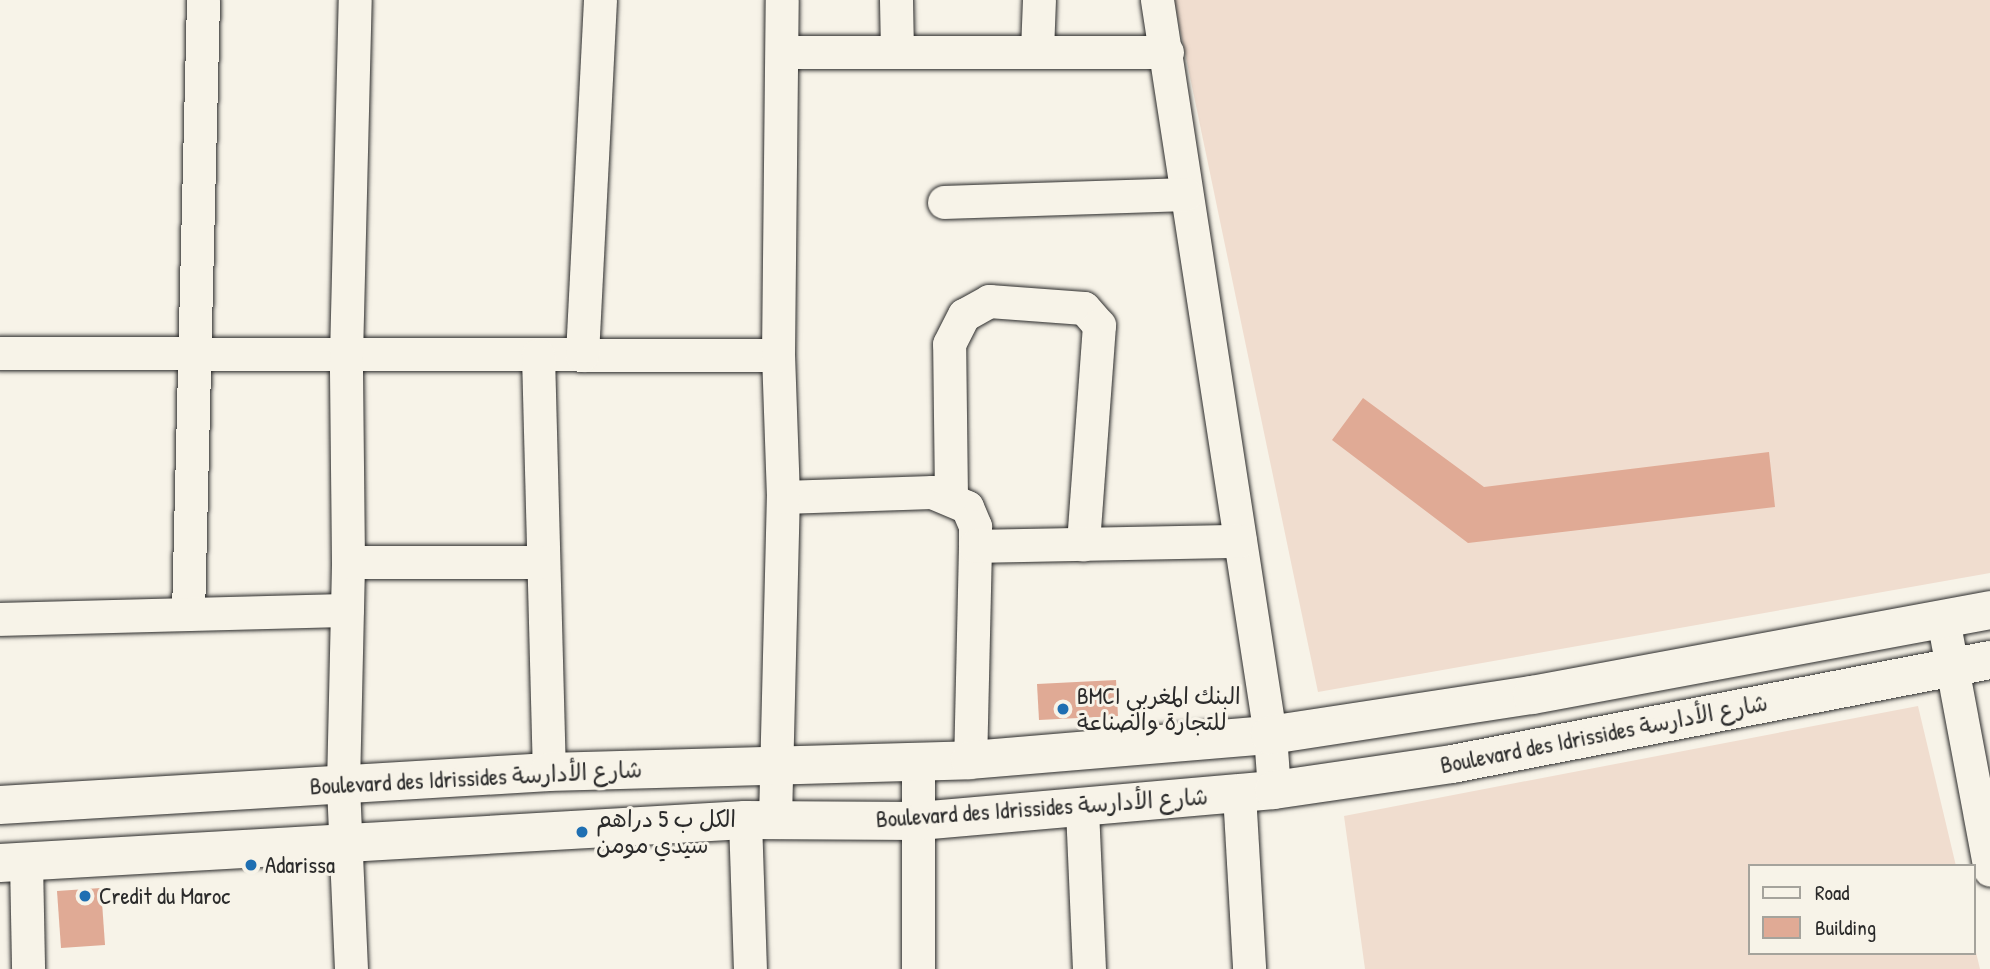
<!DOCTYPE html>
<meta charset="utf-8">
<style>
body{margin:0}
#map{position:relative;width:1990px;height:969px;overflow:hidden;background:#f7f3e8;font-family:"Patrick Hand","Playpen Sans Arabic",sans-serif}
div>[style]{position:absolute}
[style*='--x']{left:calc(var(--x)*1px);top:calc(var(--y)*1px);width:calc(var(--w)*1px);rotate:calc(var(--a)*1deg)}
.built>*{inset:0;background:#f0ddcf}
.building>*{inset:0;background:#e0aa95}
.roads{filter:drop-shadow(0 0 2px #2b2b2b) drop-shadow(0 0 2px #2b2b2b)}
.street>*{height:33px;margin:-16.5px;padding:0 16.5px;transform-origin:16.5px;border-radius:16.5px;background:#f7f3e8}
.secondary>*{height:38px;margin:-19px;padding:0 19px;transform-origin:19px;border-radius:19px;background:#f7f3e8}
.dots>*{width:19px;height:19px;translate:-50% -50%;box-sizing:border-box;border:4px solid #f7f3e8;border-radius:50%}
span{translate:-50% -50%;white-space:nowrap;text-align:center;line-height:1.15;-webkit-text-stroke:6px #f7f3e8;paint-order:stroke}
.poi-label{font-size:23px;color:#2b2b2b}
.left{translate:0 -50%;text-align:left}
.street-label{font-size:23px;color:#2b2b2b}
.legend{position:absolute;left:1748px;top:864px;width:228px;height:91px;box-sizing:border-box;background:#f7f3e8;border:2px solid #a5a39c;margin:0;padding:9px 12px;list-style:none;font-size:21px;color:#2b2b2b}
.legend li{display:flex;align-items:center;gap:14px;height:35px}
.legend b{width:35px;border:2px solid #a5a39c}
</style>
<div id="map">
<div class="built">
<i style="clip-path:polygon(1174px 0,1990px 0,1990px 573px,1318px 692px)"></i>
<i style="clip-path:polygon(1918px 706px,1956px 866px,1750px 866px,1750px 953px,1974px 953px,1974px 944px,1980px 969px,1365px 969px,1344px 816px)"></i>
</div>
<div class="building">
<i style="clip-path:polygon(1363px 398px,1484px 487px,1769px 452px,1775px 507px,1468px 543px,1332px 440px)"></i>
<i style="clip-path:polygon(1116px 680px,1118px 716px,1039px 720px,1037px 684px)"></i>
<i style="clip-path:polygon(101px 888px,105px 945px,61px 948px,57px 891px)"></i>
</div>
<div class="roads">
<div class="street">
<i style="--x:896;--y:0;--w:52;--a:88.9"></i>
<i style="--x:1157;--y:0;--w:744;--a:81.26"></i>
<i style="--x:1270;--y:735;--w:55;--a:85.8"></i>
<i style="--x:1037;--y:51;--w:51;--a:-87.8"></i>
<i style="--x:783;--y:52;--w:384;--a:0"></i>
<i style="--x:944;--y:202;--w:242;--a:-1.9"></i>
<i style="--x:0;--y:353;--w:778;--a:0.15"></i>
<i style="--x:538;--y:355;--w:417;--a:88.5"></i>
<i style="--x:582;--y:355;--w:355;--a:-87.1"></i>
<i style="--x:783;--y:497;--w:149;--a:-1.9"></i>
<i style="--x:932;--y:492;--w:38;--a:23"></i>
<i style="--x:967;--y:507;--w:21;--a:67"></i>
<i style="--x:975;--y:526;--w:20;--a:90"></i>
<i style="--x:975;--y:546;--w:214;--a:91.3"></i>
<i style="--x:951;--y:497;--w:153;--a:-90.7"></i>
<i style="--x:949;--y:344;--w:33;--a:-63"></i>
<i style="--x:964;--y:315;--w:29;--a:-29"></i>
<i style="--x:989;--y:301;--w:95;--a:4.2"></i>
<i style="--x:1084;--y:308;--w:23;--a:49"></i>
<i style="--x:1099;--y:325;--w:220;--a:94.2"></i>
<i style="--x:975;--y:546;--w:265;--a:-1.1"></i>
<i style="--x:348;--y:562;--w:193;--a:0"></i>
<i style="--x:188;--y:614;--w:614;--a:-88.6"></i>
<i style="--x:0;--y:619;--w:347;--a:-1.5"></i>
<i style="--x:1943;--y:619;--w:255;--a:79.4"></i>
<i style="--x:918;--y:761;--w:208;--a:90"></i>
<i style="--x:1239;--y:793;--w:176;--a:86.7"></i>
<i style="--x:1082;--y:809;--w:160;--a:87.5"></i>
<i style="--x:775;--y:819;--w:322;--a:-88.6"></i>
<i style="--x:783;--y:497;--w:142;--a:-92"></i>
<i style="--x:778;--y:355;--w:355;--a:-89.4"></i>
<i style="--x:745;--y:820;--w:149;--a:88.1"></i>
<i style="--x:26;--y:861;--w:108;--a:88.9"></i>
<i style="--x:351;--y:969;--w:184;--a:-92.5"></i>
<i style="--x:343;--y:785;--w:223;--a:-88.7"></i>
<i style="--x:348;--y:562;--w:206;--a:-90.6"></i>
<i style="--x:346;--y:356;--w:356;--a:-88.6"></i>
</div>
<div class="secondary">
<i style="--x:0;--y:805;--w:550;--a:-3.44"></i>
<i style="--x:549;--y:772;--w:421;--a:-1.6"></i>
<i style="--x:970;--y:760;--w:301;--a:-4.8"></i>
<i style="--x:1270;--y:735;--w:265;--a:-8.7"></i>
<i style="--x:1532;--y:695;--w:466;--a:-10.5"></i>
<i style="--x:0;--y:863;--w:746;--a:-3.3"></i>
<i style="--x:745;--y:820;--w:174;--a:0.3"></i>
<i style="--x:919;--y:821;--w:356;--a:-5"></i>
<i style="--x:1274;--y:790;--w:180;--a:-8.3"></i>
<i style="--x:1452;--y:764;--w:548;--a:-10.94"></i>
</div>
</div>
<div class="dots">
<i style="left:1063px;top:709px;background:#1f6fb2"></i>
<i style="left:582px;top:832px;background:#1f6fb2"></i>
<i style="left:251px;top:865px;background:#1f6fb2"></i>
<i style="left:85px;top:896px;background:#1f6fb2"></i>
</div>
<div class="poi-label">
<span class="left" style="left:1077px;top:709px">BMCI البنك المغربي<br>للتجارة والصناعة</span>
<span class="left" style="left:596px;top:832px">الكل ب 5 دراهم<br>سيدي مومن</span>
<span class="left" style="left:265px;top:865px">Adarissa</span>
<span class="left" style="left:99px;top:896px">Credit du Maroc</span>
</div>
<div class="street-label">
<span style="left:1604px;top:734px;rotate:-11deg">Boulevard des Idrissides شارع الأدارسة</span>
<span style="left:476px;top:778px;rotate:-3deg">Boulevard des Idrissides شارع الأدارسة</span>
<span style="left:1042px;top:808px;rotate:-4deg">Boulevard des Idrissides شارع الأدارسة</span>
</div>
<ul class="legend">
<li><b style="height:9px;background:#f7f3e8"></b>Road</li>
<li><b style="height:19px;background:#e0aa95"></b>Building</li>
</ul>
</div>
